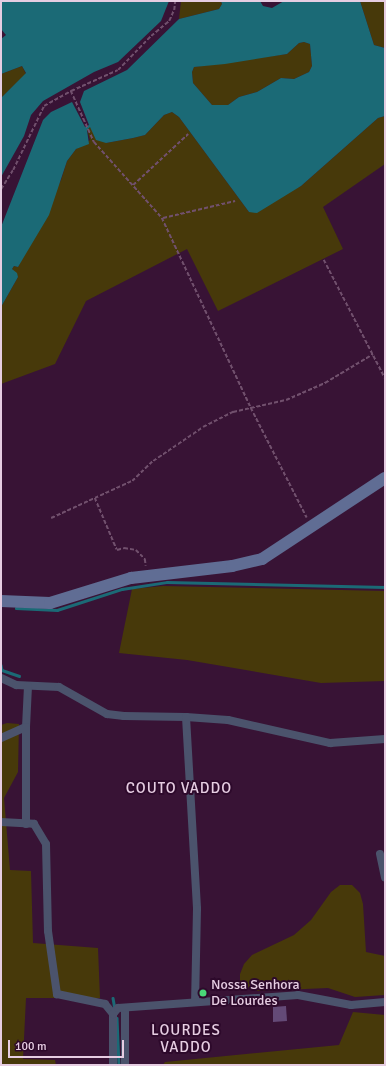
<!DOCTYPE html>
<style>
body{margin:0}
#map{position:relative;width:386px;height:1066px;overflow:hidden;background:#381335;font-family:Signika,sans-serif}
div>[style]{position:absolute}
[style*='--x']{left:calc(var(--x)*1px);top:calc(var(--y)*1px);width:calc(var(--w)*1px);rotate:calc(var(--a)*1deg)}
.green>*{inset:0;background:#47390a}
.water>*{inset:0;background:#1b6a76}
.stream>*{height:2.5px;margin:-1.25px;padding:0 1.25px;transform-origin:1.25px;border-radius:1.25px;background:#1b6a76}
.building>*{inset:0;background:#644a77}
.path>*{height:1.5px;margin-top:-0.75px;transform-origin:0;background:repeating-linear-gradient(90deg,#71506d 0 4px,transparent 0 6px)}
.street>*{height:8px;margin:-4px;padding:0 4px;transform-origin:4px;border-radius:4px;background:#4b536c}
.secondary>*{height:12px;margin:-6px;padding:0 6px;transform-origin:6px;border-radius:6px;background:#606d94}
.dots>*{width:11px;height:11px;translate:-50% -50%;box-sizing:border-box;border:2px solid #2d092b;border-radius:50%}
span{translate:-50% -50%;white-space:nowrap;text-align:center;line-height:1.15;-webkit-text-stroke:4px #2d092b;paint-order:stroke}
.poi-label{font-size:14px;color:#e6cde2}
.left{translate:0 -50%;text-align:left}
.neighbourhood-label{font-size:15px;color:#e6cde2;letter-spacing:1px}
.frame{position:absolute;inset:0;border:2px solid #e6cde2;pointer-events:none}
.scale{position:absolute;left:8px;top:1040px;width:116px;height:18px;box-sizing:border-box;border:2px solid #e6cde2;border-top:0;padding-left:5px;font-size:12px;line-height:14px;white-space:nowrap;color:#e6cde2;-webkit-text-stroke:3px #2d092b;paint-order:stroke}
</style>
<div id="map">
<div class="green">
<i style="clip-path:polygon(181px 1px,221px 1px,222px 4px,219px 9px,179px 19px)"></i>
<i style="clip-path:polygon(360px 1px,385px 1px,385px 48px,374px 45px)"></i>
<i style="clip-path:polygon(304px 42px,310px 44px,312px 66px,309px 72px,294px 79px,281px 78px,257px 92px,239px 97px,228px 105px,212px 105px,193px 83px,192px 72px,194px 67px,287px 54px,299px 43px)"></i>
<i style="clip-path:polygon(22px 66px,26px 74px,1px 98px,1px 74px)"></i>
<i style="clip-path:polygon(172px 112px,179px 117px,249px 212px,301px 186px,378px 118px,385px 116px,385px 164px,323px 207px,343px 249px,218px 311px,187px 249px,86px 301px,55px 364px,1px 384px,1px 307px,18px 277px,12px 269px,14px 266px,18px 267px,61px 180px,67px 161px,76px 149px,90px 140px,87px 129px,90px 127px,106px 143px,133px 138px,145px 135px,164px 115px)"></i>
<i style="clip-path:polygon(163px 586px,385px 591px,385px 681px,321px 683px,187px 660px,119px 653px,132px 589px)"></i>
<i style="clip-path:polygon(7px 723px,19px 724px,18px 772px,4px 798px,10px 870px,31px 871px,33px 943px,98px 948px,100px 998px,26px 998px,23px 1059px,55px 1060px,56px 1065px,1px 1065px,1px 725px)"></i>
<i style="clip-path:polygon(340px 885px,352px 885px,360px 893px,363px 904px,366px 952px,385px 956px,385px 995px,355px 997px,328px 988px,259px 991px,240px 986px,240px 974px,244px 964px,252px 955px,294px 935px,311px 920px,331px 892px)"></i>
<i style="clip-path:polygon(353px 1012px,385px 1015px,385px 1065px,163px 1065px,165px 1062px,339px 1045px)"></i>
</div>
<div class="water">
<i style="clip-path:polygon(1px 1px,169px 1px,161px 21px,118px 62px,94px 72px,43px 101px,31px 115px,24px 136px,1px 177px,1px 98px,26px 73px,22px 66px,1px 74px,1px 39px,6px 35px,1px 29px)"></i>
<i style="clip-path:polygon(evenodd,221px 1px,260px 1px,263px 6px,272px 8px,284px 1px,360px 1px,374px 45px,385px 48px,385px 116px,378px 118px,301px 186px,257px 213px,249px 212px,179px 117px,172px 112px,164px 115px,145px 135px,133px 138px,106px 143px,96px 140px,90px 127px,87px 130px,89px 144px,76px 149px,67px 161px,49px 215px,18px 267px,14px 266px,12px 269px,17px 273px,18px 277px,1px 307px,2px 260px,1px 227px,43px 120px,51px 112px,72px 102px,85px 127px,89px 125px,80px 102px,84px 91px,127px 70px,179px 19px,219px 9px,222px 4px,221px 1px,304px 42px,310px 44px,312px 66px,309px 72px,294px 79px,281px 78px,257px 92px,239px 97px,228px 105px,212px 105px,193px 83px,192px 72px,194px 67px,225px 64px,287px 54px,299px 43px,304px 42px)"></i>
</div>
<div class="stream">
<i style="--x:16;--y:608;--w:41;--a:2.8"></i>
<i style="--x:57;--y:610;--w:68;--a:-17.9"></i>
<i style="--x:122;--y:589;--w:46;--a:-8.8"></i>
<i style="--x:167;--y:582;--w:218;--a:1.3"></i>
<i style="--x:1;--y:665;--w:5;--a:79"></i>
<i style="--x:2;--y:670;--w:18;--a:19"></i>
<i style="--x:113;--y:998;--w:11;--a:80"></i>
<i style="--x:117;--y:1018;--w:47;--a:87.6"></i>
</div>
<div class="building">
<i style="clip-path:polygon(286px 1006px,287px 1021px,273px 1022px,273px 1007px)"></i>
</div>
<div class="path">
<i style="--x:71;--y:91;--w:56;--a:65.7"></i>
<i style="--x:94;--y:142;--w:102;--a:48.2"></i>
<i style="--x:162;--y:218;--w:210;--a:64.9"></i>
<i style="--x:251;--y:408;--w:123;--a:63"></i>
<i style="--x:133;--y:185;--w:75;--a:-42.8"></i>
<i style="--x:1;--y:189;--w:22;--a:-58"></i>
<i style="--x:13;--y:170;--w:71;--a:-64.2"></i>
<i style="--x:44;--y:106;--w:31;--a:-29"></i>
<i style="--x:71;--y:91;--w:51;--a:-24.1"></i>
<i style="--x:118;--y:70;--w:47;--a:-45.9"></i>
<i style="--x:151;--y:36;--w:23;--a:-40"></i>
<i style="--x:169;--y:21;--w:12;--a:-66"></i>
<i style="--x:174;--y:10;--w:9;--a:-84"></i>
<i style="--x:163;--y:218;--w:74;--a:-13.3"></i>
<i style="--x:324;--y:260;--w:133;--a:62.7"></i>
<i style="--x:95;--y:498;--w:56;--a:67.1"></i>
<i style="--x:117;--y:550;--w:7;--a:-16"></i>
<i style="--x:124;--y:548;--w:12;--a:9"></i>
<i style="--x:136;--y:550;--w:13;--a:45"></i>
<i style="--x:145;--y:559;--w:7;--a:82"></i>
<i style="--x:51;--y:518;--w:89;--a:-24.6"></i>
<i style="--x:132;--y:481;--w:29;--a:-44"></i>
<i style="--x:153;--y:461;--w:60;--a:-34.2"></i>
<i style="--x:203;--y:427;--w:34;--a:-27"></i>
<i style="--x:233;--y:412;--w:54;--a:-12.8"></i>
<i style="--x:286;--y:400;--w:43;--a:-23.6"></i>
<i style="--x:325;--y:383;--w:56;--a:-31.1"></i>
</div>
<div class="street">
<i style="--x:1;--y:678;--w:17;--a:25"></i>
<i style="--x:16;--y:685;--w:43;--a:2.7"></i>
<i style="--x:59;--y:687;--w:55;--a:29.4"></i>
<i style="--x:107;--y:714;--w:17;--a:7"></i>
<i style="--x:124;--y:716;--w:62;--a:0.9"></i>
<i style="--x:186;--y:717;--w:42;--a:4.1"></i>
<i style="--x:228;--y:720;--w:105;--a:12.7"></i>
<i style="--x:330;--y:743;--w:55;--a:-4.2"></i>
<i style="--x:186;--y:717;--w:192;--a:86.7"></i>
<i style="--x:197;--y:909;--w:93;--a:91.2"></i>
<i style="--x:1;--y:738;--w:27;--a:-24"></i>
<i style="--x:26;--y:727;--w:41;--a:-87.2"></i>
<i style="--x:1;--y:822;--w:33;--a:3"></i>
<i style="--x:34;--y:824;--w:23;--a:59"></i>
<i style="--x:46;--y:844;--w:87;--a:88.7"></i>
<i style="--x:48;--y:931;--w:64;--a:81.9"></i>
<i style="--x:57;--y:994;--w:49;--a:11.8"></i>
<i style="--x:105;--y:1004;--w:13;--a:51"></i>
<i style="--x:26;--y:824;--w:97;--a:-90"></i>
<i style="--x:380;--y:854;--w:24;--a:78"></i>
<i style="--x:125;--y:1008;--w:57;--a:90"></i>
<i style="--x:113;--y:1065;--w:51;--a:-90"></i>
<i style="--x:113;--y:1014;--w:8;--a:-50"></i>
<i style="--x:118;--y:1008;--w:180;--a:-4.1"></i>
<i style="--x:298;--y:995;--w:54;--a:10.7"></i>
<i style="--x:351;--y:1005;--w:34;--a:-5"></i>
</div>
<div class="secondary">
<i style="--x:1;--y:601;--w:49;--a:2.3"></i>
<i style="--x:50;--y:603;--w:85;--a:-17.2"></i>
<i style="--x:131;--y:578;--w:102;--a:-6.8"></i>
<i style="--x:232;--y:566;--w:31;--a:-13"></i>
<i style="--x:262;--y:559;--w:147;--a:-33.4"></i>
</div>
<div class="dots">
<i style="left:203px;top:993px;background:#4ad778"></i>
</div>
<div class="poi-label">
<span class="left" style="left:211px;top:993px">Nossa Senhora<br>De Lourdes</span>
</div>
<div class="neighbourhood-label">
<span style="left:179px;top:789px">COUTO VADDO</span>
<span style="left:186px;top:1039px">LOURDES<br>VADDO</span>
</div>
<div class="frame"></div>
<div class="scale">100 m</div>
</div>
